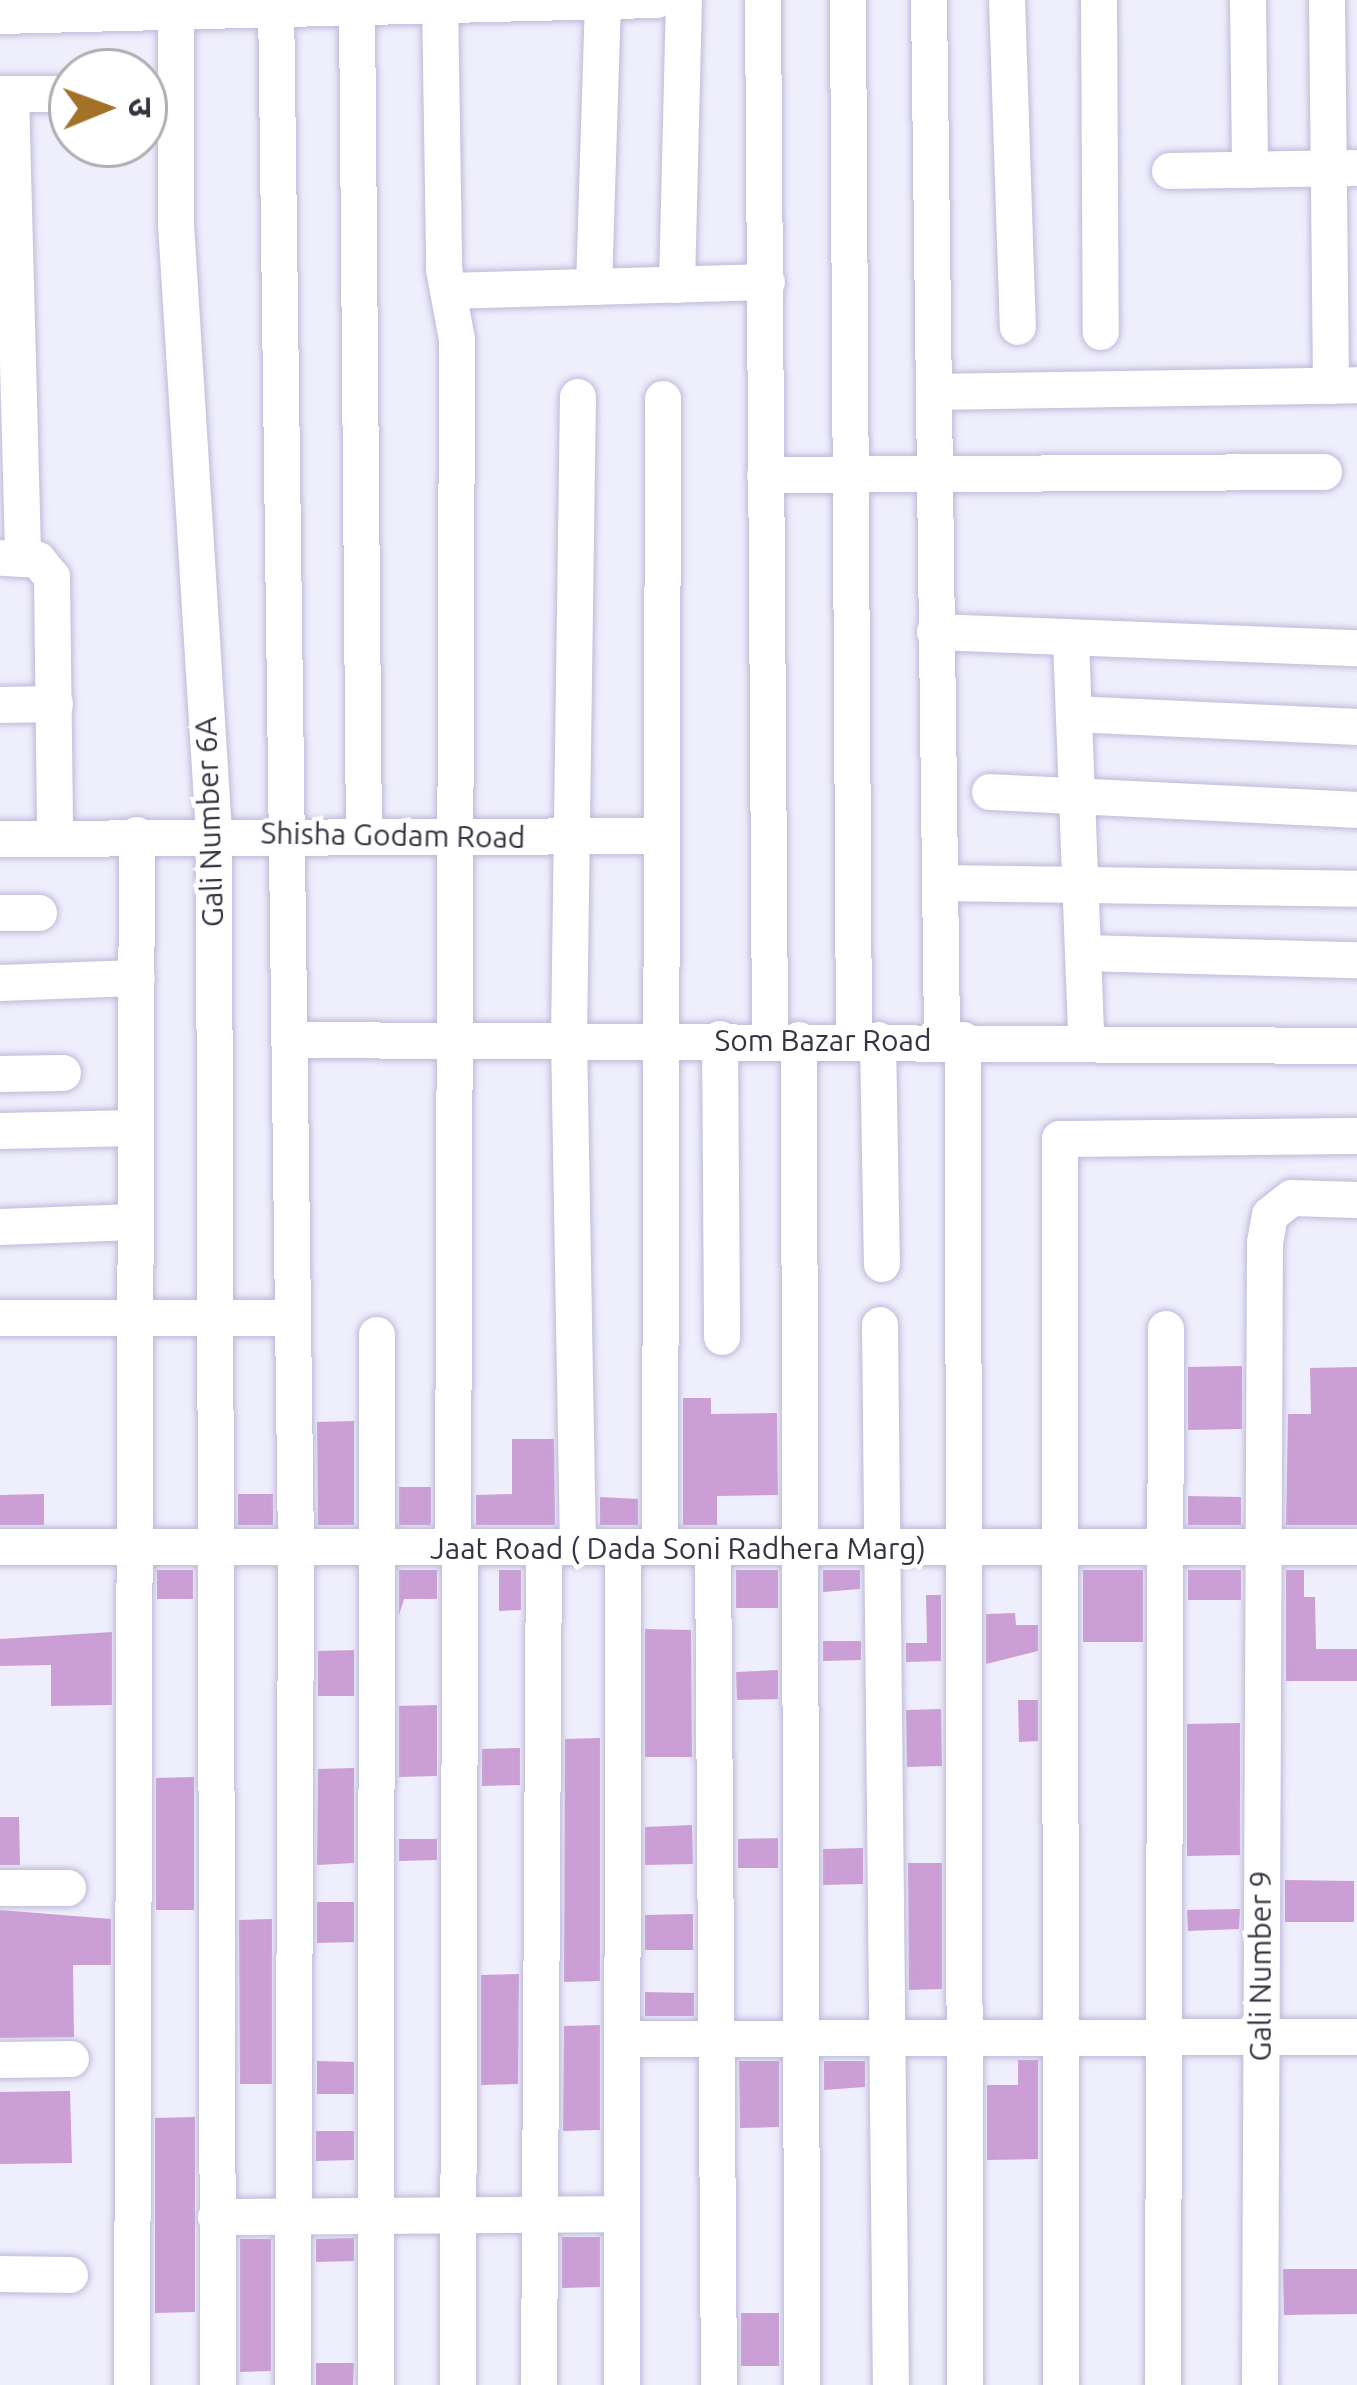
<!DOCTYPE html>
<meta charset="utf-8">
<style>
body{margin:0}
#map{position:relative;width:1357px;height:2385px;overflow:hidden;background:#efeefc;font-family:Ubuntu,"Noto Sans Devanagari",sans-serif}
div>[style]{position:absolute}
[style*='--x']{left:calc(var(--x)*1px);top:calc(var(--y)*1px);width:calc(var(--w)*1px);rotate:calc(var(--a)*1deg)}
.building>*{inset:0;background:#cb9ed5}
.roads{filter:drop-shadow(0 0 3px #beb9db) drop-shadow(0 0 3px #beb9db)}
.minor>*{height:36px;margin:-18px;padding:0 18px;transform-origin:18px;border-radius:18px;background:#fff}
span{translate:-50% -50%;white-space:nowrap;text-align:center;line-height:1.15;-webkit-text-stroke:9px #fff;paint-order:stroke}
.street-label{font-size:30px;color:#363442}
.north{position:absolute;left:48px;top:48px;width:120px;height:120px;box-sizing:border-box;background:#fff;border:3px solid #afaeb3;border-radius:50%;rotate:89deg;font-size:33px;font-weight:700;line-height:48px;text-align:center;color:#363442}
.north::after{content:'';display:block;margin:auto;width:42px;height:54px;background:#a37128;clip-path:polygon(50% 0,100% 100%,50% 72%,0 100%)}
</style>
<div id="map">
<div class="building">
<i style="clip-path:polygon(1242px 1366px,1242px 1429px,1188px 1430px,1188px 1367px)"></i>
<i style="clip-path:polygon(1357px 1367px,1357px 1525px,1286px 1525px,1288px 1414px,1311px 1414px,1310px 1368px)"></i>
<i style="clip-path:polygon(683px 1398px,711px 1398px,711px 1414px,777px 1413px,778px 1495px,717px 1496px,717px 1525px,683px 1525px)"></i>
<i style="clip-path:polygon(354px 1421px,354px 1525px,318px 1525px,317px 1422px)"></i>
<i style="clip-path:polygon(512px 1439px,554px 1439px,555px 1525px,476px 1525px,476px 1495px,512px 1494px)"></i>
<i style="clip-path:polygon(399px 1487px,431px 1487px,431px 1525px,399px 1525px)"></i>
<i style="clip-path:polygon(44px 1494px,44px 1525px,0 1525px,0 1495px)"></i>
<i style="clip-path:polygon(238px 1494px,273px 1494px,273px 1525px,238px 1525px)"></i>
<i style="clip-path:polygon(1188px 1496px,1241px 1497px,1241px 1525px,1188px 1525px)"></i>
<i style="clip-path:polygon(600px 1497px,638px 1499px,638px 1525px,600px 1525px)"></i>
<i style="clip-path:polygon(157px 1570px,193px 1570px,193px 1599px,157px 1599px)"></i>
<i style="clip-path:polygon(399px 1570px,437px 1570px,437px 1599px,404px 1599px,399px 1615px)"></i>
<i style="clip-path:polygon(499px 1570px,521px 1570px,521px 1610px,499px 1611px)"></i>
<i style="clip-path:polygon(736px 1570px,778px 1570px,778px 1608px,736px 1608px)"></i>
<i style="clip-path:polygon(823px 1570px,860px 1570px,860px 1589px,823px 1592px)"></i>
<i style="clip-path:polygon(1083px 1570px,1143px 1570px,1143px 1642px,1083px 1642px)"></i>
<i style="clip-path:polygon(1188px 1570px,1241px 1570px,1241px 1600px,1188px 1600px)"></i>
<i style="clip-path:polygon(1286px 1570px,1304px 1570px,1304px 1597px,1315px 1597px,1316px 1649px,1357px 1649px,1357px 1681px,1286px 1681px)"></i>
<i style="clip-path:polygon(926px 1595px,941px 1595px,941px 1661px,906px 1662px,906px 1643px,927px 1643px)"></i>
<i style="clip-path:polygon(1015px 1613px,1016px 1625px,1038px 1625px,1038px 1651px,986px 1664px,986px 1614px)"></i>
<i style="clip-path:polygon(645px 1629px,691px 1630px,692px 1757px,645px 1757px)"></i>
<i style="clip-path:polygon(112px 1632px,112px 1705px,51px 1706px,51px 1665px,0 1666px,0 1639px)"></i>
<i style="clip-path:polygon(823px 1641px,861px 1641px,861px 1660px,823px 1661px)"></i>
<i style="clip-path:polygon(354px 1650px,354px 1696px,318px 1696px,318px 1651px)"></i>
<i style="clip-path:polygon(778px 1670px,778px 1699px,737px 1700px,736px 1672px)"></i>
<i style="clip-path:polygon(1018px 1700px,1038px 1700px,1038px 1741px,1019px 1742px)"></i>
<i style="clip-path:polygon(437px 1705px,437px 1776px,399px 1777px,399px 1706px)"></i>
<i style="clip-path:polygon(941px 1709px,942px 1766px,907px 1767px,906px 1710px)"></i>
<i style="clip-path:polygon(1240px 1723px,1240px 1855px,1187px 1856px,1187px 1724px)"></i>
<i style="clip-path:polygon(600px 1738px,600px 1981px,564px 1982px,565px 1739px)"></i>
<i style="clip-path:polygon(520px 1748px,520px 1785px,482px 1786px,482px 1749px)"></i>
<i style="clip-path:polygon(354px 1768px,354px 1863px,317px 1865px,318px 1769px)"></i>
<i style="clip-path:polygon(194px 1777px,194px 1910px,156px 1910px,156px 1778px)"></i>
<i style="clip-path:polygon(0 1817px,19px 1817px,20px 1865px,0 1865px)"></i>
<i style="clip-path:polygon(692px 1825px,693px 1864px,645px 1865px,645px 1827px)"></i>
<i style="clip-path:polygon(778px 1838px,778px 1868px,738px 1868px,738px 1839px)"></i>
<i style="clip-path:polygon(399px 1839px,437px 1839px,437px 1860px,399px 1861px)"></i>
<i style="clip-path:polygon(863px 1848px,863px 1884px,823px 1885px,823px 1849px)"></i>
<i style="clip-path:polygon(908px 1863px,942px 1863px,942px 1989px,909px 1990px)"></i>
<i style="clip-path:polygon(1285px 1880px,1354px 1881px,1354px 1922px,1285px 1922px)"></i>
<i style="clip-path:polygon(317px 1902px,354px 1902px,354px 1942px,317px 1943px)"></i>
<i style="clip-path:polygon(1240px 1909px,1239px 1929px,1188px 1931px,1187px 1910px)"></i>
<i style="clip-path:polygon(0 1910px,111px 1919px,111px 1965px,73px 1965px,74px 2037px,0 2038px)"></i>
<i style="clip-path:polygon(693px 1914px,693px 1950px,645px 1950px,645px 1915px)"></i>
<i style="clip-path:polygon(272px 1919px,272px 2084px,240px 2084px,239px 1920px)"></i>
<i style="clip-path:polygon(519px 1974px,518px 2084px,481px 2085px,481px 1975px)"></i>
<i style="clip-path:polygon(645px 1992px,694px 1993px,694px 2016px,645px 2016px)"></i>
<i style="clip-path:polygon(600px 2025px,600px 2130px,563px 2131px,564px 2026px)"></i>
<i style="clip-path:polygon(1018px 2060px,1038px 2060px,1038px 2159px,987px 2160px,987px 2085px,1018px 2085px)"></i>
<i style="clip-path:polygon(317px 2061px,354px 2062px,354px 2094px,317px 2094px)"></i>
<i style="clip-path:polygon(739px 2061px,779px 2061px,779px 2127px,740px 2128px)"></i>
<i style="clip-path:polygon(824px 2061px,865px 2061px,865px 2087px,824px 2090px)"></i>
<i style="clip-path:polygon(70px 2091px,72px 2163px,0 2164px,0 2092px)"></i>
<i style="clip-path:polygon(195px 2117px,195px 2312px,155px 2313px,155px 2118px)"></i>
<i style="clip-path:polygon(316px 2131px,354px 2131px,354px 2160px,316px 2161px)"></i>
<i style="clip-path:polygon(562px 2237px,600px 2237px,600px 2287px,562px 2288px)"></i>
<i style="clip-path:polygon(354px 2238px,354px 2261px,316px 2262px,316px 2239px)"></i>
<i style="clip-path:polygon(240px 2239px,271px 2239px,271px 2371px,240px 2372px)"></i>
<i style="clip-path:polygon(1283px 2269px,1357px 2269px,1357px 2314px,1284px 2315px)"></i>
<i style="clip-path:polygon(741px 2313px,779px 2313px,779px 2366px,741px 2366px)"></i>
<i style="clip-path:polygon(316px 2363px,354px 2363px,353px 2385px,316px 2385px)"></i>
</div>
<div class="roads">
<div class="minor">
<i style="--x:176;--y:0;--w:224;--a:90"></i>
<i style="--x:176;--y:224;--w:610;--a:86.43"></i>
<i style="--x:214;--y:833;--w:1552;--a:89.85"></i>
<i style="--x:276;--y:0;--w:1549;--a:89.26"></i>
<i style="--x:296;--y:1549;--w:836;--a:90.21"></i>
<i style="--x:440;--y:0;--w:269;--a:89.1"></i>
<i style="--x:444;--y:269;--w:72;--a:79.6"></i>
<i style="--x:457;--y:340;--w:1209;--a:90.19"></i>
<i style="--x:763;--y:0;--w:1039;--a:89.61"></i>
<i style="--x:848;--y:0;--w:1040;--a:89.67"></i>
<i style="--x:929;--y:0;--w:1040;--a:89.28"></i>
<i style="--x:1007;--y:0;--w:327;--a:88.1"></i>
<i style="--x:1099;--y:0;--w:332;--a:89.7"></i>
<i style="--x:1248;--y:0;--w:170;--a:89.3"></i>
<i style="--x:1327;--y:0;--w:386;--a:89.4"></i>
<i style="--x:357;--y:7;--w:827;--a:89.52"></i>
<i style="--x:0;--y:16;--w:657;--a:-1.4"></i>
<i style="--x:0;--y:94;--w:72;--a:0"></i>
<i style="--x:11;--y:94;--w:463;--a:88.5"></i>
<i style="--x:1170;--y:171;--w:183;--a:-0.9"></i>
<i style="--x:677;--y:285;--w:285;--a:-88.6"></i>
<i style="--x:594;--y:287;--w:287;--a:-88.2"></i>
<i style="--x:448;--y:291;--w:319;--a:-1.6"></i>
<i style="--x:934;--y:392;--w:423;--a:-0.9"></i>
<i style="--x:765;--y:475;--w:559;--a:-0.31"></i>
<i style="--x:4;--y:558;--w:34;--a:3"></i>
<i style="--x:38;--y:560;--w:22;--a:51"></i>
<i style="--x:52;--y:577;--w:260;--a:89.3"></i>
<i style="--x:935;--y:632;--w:422;--a:2.2"></i>
<i style="--x:1071;--y:641;--w:398;--a:87.8"></i>
<i style="--x:0;--y:705;--w:55;--a:-1"></i>
<i style="--x:1074;--y:714;--w:283;--a:2.6"></i>
<i style="--x:990;--y:792;--w:367;--a:2.8"></i>
<i style="--x:0;--y:839;--w:658;--a:-0.26"></i>
<i style="--x:940;--y:883;--w:417;--a:0.8"></i>
<i style="--x:0;--y:913;--w:39;--a:0"></i>
<i style="--x:1083;--y:953;--w:274;--a:1.5"></i>
<i style="--x:0;--y:983;--w:137;--a:-2.1"></i>
<i style="--x:720;--y:1039;--w:298;--a:89.6"></i>
<i style="--x:289;--y:1040;--w:1068;--a:0.32"></i>
<i style="--x:799;--y:1040;--w:1345;--a:89.87"></i>
<i style="--x:878;--y:1040;--w:224;--a:89"></i>
<i style="--x:963;--y:1040;--w:1345;--a:89.91"></i>
<i style="--x:0;--y:1074;--w:63;--a:-0.9"></i>
<i style="--x:0;--y:1131;--w:136;--a:-1.3"></i>
<i style="--x:0;--y:1227;--w:135;--a:-2.1"></i>
<i style="--x:0;--y:1318;--w:293;--a:0"></i>
<i style="--x:880;--y:1325;--w:1060;--a:89.41"></i>
<i style="--x:0;--y:1547;--w:1357;--a:0"></i>
<i style="--x:660;--y:1547;--w:1148;--a:-89.85"></i>
<i style="--x:713;--y:1547;--w:838;--a:89.59"></i>
<i style="--x:578;--y:1548;--w:510;--a:-91.01"></i>
<i style="--x:569;--y:1038;--w:641;--a:-89.2"></i>
<i style="--x:0;--y:1888;--w:68;--a:0"></i>
<i style="--x:623;--y:2039;--w:734;--a:-0.16"></i>
<i style="--x:0;--y:2060;--w:71;--a:-0.8"></i>
<i style="--x:216;--y:2217;--w:406;--a:-0.4"></i>
<i style="--x:0;--y:2274;--w:70;--a:0.8"></i>
<i style="--x:132;--y:2385;--w:1550;--a:-89.82"></i>
<i style="--x:376;--y:2385;--w:1050;--a:-89.95"></i>
<i style="--x:458;--y:2385;--w:836;--a:-89.86"></i>
<i style="--x:539;--y:2385;--w:837;--a:-89.66"></i>
<i style="--x:622;--y:2385;--w:837;--a:-89.93"></i>
<i style="--x:1061;--y:2385;--w:1246;--a:-90.05"></i>
<i style="--x:1060;--y:1139;--w:297;--a:-0.6"></i>
<i style="--x:1163;--y:2385;--w:1056;--a:-89.84"></i>
<i style="--x:1260;--y:2385;--w:1142;--a:-89.75"></i>
<i style="--x:1265;--y:1243;--w:28;--a:-80"></i>
<i style="--x:1270;--y:1215;--w:28;--a:-38"></i>
<i style="--x:1292;--y:1198;--w:65;--a:1.8"></i>
</div>
</div>
<div class="street-label">
<span style="left:209px;top:822px;rotate:-92deg">Gali Number 6A</span>
<span style="left:393px;top:835px;rotate:1deg">Shisha Godam Road</span>
<span style="left:823px;top:1040px">Som Bazar Road</span>
<span style="left:678px;top:1548px">Jaat Road ( Dada Soni Radhera Marg)</span>
<span style="left:1260px;top:1966px;rotate:-90deg">Gali Number 9</span>
</div>
<div class="north">उ</div>
</div>
